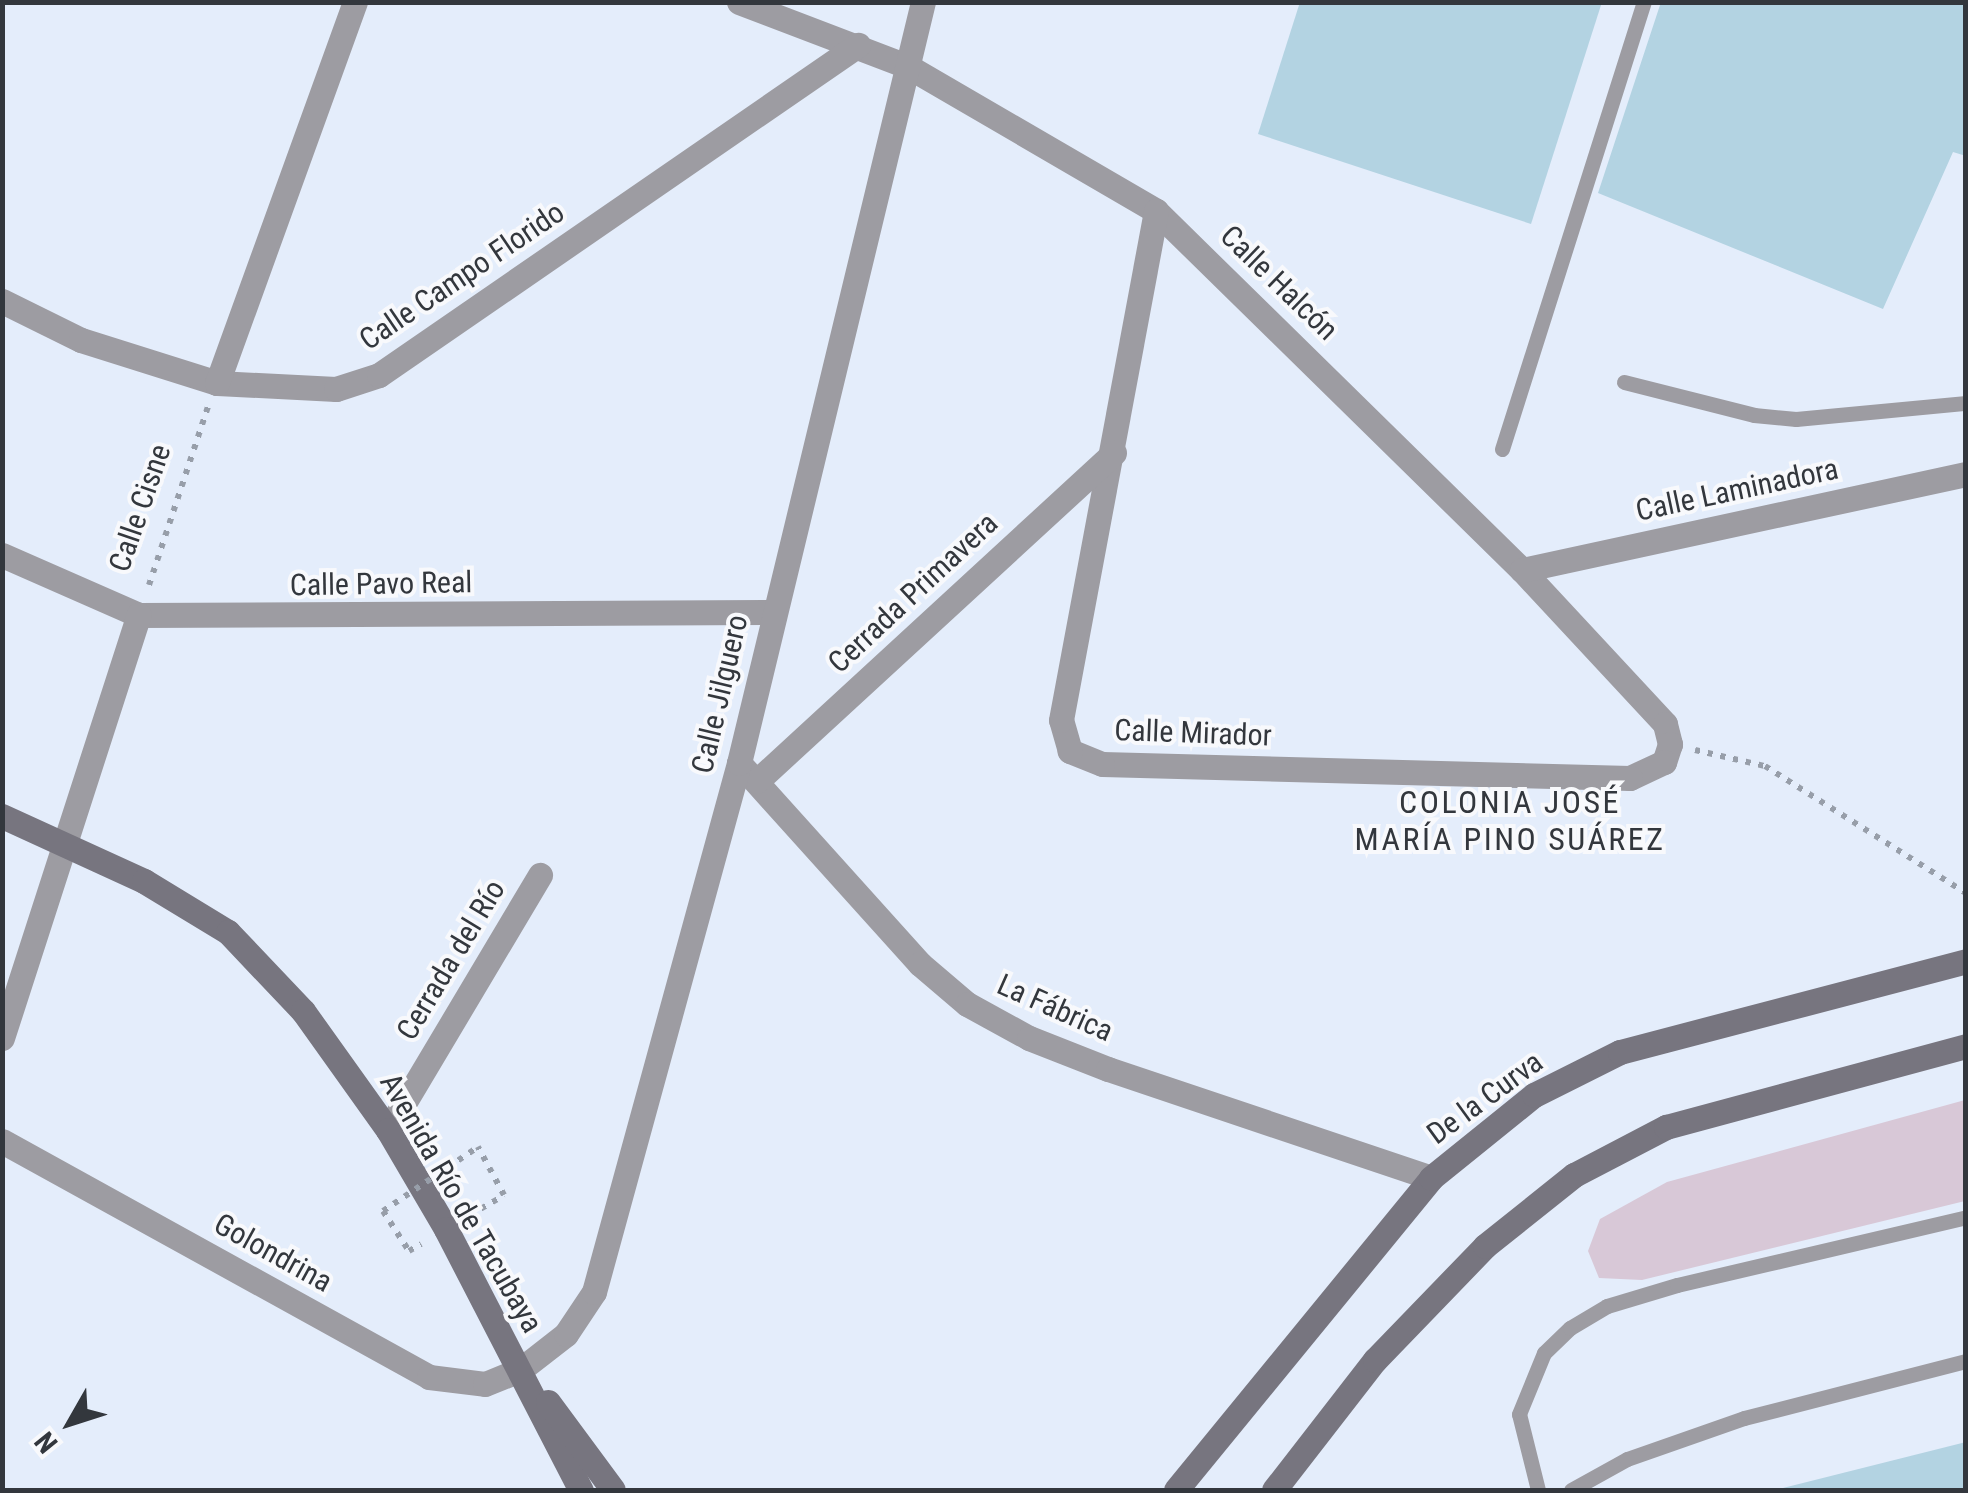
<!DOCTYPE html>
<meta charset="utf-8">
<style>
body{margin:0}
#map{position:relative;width:1968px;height:1493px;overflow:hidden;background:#e4edfb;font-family:"Roboto Condensed",sans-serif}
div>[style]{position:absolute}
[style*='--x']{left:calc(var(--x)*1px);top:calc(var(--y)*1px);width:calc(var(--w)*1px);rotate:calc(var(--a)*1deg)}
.green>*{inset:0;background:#d8c8d7}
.building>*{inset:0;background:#b3d3e2}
.path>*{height:6px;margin-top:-3px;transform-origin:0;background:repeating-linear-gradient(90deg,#979ea9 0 5px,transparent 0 13px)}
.service>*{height:15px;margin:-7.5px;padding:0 7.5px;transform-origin:7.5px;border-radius:7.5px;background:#9d9ca2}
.minor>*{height:25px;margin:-12.5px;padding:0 12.5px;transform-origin:12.5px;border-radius:12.5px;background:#9d9ca2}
.secondary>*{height:25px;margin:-12.5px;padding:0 12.5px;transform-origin:12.5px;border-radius:12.5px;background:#77757f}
.path-bridge>*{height:6px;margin-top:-3px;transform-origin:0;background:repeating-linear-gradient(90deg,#979ea9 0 5px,transparent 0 13px)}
span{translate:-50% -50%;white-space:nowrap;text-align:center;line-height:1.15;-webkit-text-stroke:8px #f8f9fc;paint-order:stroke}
.street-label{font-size:30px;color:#33373d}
.neighbourhood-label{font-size:32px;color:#33373d;letter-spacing:2.5px}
.frame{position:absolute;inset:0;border:5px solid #33373d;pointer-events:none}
.north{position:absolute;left:20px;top:1373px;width:100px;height:100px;-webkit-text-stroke:8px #f8f9fc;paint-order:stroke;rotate:231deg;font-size:28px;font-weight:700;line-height:40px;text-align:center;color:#33373d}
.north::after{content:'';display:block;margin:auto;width:35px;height:45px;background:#33373d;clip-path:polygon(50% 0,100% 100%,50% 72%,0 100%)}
</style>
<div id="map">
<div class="green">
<i style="clip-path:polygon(1965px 1100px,1965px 1201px,1642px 1280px,1599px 1278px,1588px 1251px,1600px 1219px,1667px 1182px)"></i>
</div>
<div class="building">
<i style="clip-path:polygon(1300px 2px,1602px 2px,1531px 224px,1258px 134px)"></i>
<i style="clip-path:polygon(1661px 2px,1966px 2px,1966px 156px,1953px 152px,1883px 309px,1598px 193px)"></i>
<i style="clip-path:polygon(1966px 1442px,1966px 1490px,1780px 1490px,1779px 1489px)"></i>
</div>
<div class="path">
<i style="--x:149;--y:585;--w:188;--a:-71.7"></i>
<i style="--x:1695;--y:750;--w:72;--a:12.9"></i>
<i style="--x:1765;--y:766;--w:238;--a:32.3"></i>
<i style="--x:383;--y:1211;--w:48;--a:57"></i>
<i style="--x:409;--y:1251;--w:14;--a:-30"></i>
<i style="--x:470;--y:1215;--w:39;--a:-30"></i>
<i style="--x:504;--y:1195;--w:55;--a:-118.4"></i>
</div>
<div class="service">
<i style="--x:1624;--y:382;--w:134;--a:14.2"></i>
<i style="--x:1754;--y:415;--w:42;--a:5.4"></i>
<i style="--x:1796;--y:419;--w:171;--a:-5.4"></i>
<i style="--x:1502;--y:449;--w:469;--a:-72.4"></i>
<i style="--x:1538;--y:1490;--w:78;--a:-104"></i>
<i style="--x:1519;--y:1414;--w:66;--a:-67.7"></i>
<i style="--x:1544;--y:1353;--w:36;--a:-44"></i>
<i style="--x:1570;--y:1328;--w:43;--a:-30.7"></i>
<i style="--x:1607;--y:1306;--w:73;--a:-16.7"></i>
<i style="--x:1677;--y:1285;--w:297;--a:-13.2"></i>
<i style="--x:1571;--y:1490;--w:64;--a:-29"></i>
<i style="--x:1627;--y:1459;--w:124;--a:-19.3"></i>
<i style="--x:1744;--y:1418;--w:229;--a:-14.4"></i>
</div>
<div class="minor">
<i style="--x:739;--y:2;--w:182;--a:20.9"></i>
<i style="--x:909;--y:67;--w:286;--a:30.2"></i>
<i style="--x:1156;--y:211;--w:513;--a:44.45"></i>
<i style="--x:1522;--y:570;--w:210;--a:47.1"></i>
<i style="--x:1665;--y:724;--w:21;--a:76"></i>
<i style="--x:1670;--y:744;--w:19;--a:108"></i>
<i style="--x:1664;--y:762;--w:38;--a:155"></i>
<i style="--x:1630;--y:778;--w:528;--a:-178.48"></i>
<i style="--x:1102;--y:764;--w:35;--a:-158"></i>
<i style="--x:1070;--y:751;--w:32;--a:-106"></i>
<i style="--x:1061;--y:720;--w:518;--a:-79.43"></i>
<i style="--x:2;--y:301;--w:88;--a:26.3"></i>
<i style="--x:81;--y:340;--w:143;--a:17.5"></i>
<i style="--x:217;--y:383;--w:119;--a:2.9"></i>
<i style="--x:336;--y:389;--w:45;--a:-18"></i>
<i style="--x:379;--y:375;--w:582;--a:-34.56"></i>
<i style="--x:217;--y:383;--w:405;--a:-70.1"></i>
<i style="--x:2;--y:555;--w:150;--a:23.7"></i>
<i style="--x:139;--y:615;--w:634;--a:-0.27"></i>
<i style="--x:1522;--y:570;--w:454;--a:-12.2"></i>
<i style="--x:739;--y:763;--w:270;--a:48"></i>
<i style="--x:920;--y:964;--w:62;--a:40.4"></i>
<i style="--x:967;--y:1004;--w:71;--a:28.7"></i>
<i style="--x:1029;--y:1038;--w:85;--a:21.4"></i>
<i style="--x:1108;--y:1069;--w:341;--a:18.6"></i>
<i style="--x:757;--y:781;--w:485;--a:-42.6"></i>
<i style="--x:2;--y:1038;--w:445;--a:-72.1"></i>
<i style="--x:388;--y:1130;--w:297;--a:-59.2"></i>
<i style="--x:2;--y:1141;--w:488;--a:28.9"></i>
<i style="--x:429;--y:1377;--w:56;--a:7.1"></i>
<i style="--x:485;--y:1384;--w:38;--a:-22"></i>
<i style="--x:520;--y:1370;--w:58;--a:-38"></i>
<i style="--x:566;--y:1334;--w:50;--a:-56.3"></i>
<i style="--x:594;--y:1292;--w:549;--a:-74.67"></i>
<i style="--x:739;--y:763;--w:783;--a:-76.41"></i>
</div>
<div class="secondary">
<i style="--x:2;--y:816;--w:156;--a:24.6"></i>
<i style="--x:144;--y:881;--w:98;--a:31.3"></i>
<i style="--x:228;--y:932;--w:109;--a:46.5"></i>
<i style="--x:303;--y:1011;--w:146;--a:54.5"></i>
<i style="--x:388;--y:1130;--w:115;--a:59.6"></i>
<i style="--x:446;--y:1229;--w:294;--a:62.7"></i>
<i style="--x:548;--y:1402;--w:109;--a:53.5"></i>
<i style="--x:1176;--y:1490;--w:403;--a:-50.7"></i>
<i style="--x:1431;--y:1178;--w:132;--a:-38.9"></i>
<i style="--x:1534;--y:1095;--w:96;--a:-26.6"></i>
<i style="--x:1620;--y:1052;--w:358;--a:-14.7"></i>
<i style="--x:1274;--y:1490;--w:165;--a:-52.2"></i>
<i style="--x:1375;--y:1360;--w:158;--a:-46"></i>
<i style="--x:1485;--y:1246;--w:114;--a:-38.6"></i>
<i style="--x:1574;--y:1175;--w:104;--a:-27.6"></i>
<i style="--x:1666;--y:1127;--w:311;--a:-15.1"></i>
</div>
<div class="path-bridge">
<i style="--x:383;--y:1211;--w:115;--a:-34"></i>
</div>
<div class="street-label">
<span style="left:462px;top:276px;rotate:-34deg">Calle Campo Florido</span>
<span style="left:1279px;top:283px;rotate:44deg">Calle Halcón</span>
<span style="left:1737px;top:490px;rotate:-12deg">Calle Laminadora</span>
<span style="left:140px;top:508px;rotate:-71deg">Calle Cisne</span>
<span style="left:381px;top:584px;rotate:-1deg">Calle Pavo Real</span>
<span style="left:913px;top:593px;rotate:-43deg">Cerrada Primavera</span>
<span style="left:720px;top:694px;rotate:-77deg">Calle Jilguero</span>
<span style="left:1193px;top:733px;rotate:2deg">Calle Mirador</span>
<span style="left:451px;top:960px;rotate:-59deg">Cerrada del Río</span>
<span style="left:1055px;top:1008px;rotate:24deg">La Fábrica</span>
<span style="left:1485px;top:1098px;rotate:-36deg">De la Curva</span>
<span style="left:461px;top:1203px;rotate:60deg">Avenida Río de Tacubaya</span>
<span style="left:273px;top:1253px;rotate:29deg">Golondrina</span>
</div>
<div class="neighbourhood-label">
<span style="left:1510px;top:821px">COLONIA JOSÉ<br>MARÍA PINO SUÁREZ</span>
</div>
<div class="frame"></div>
<div class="north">N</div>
</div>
